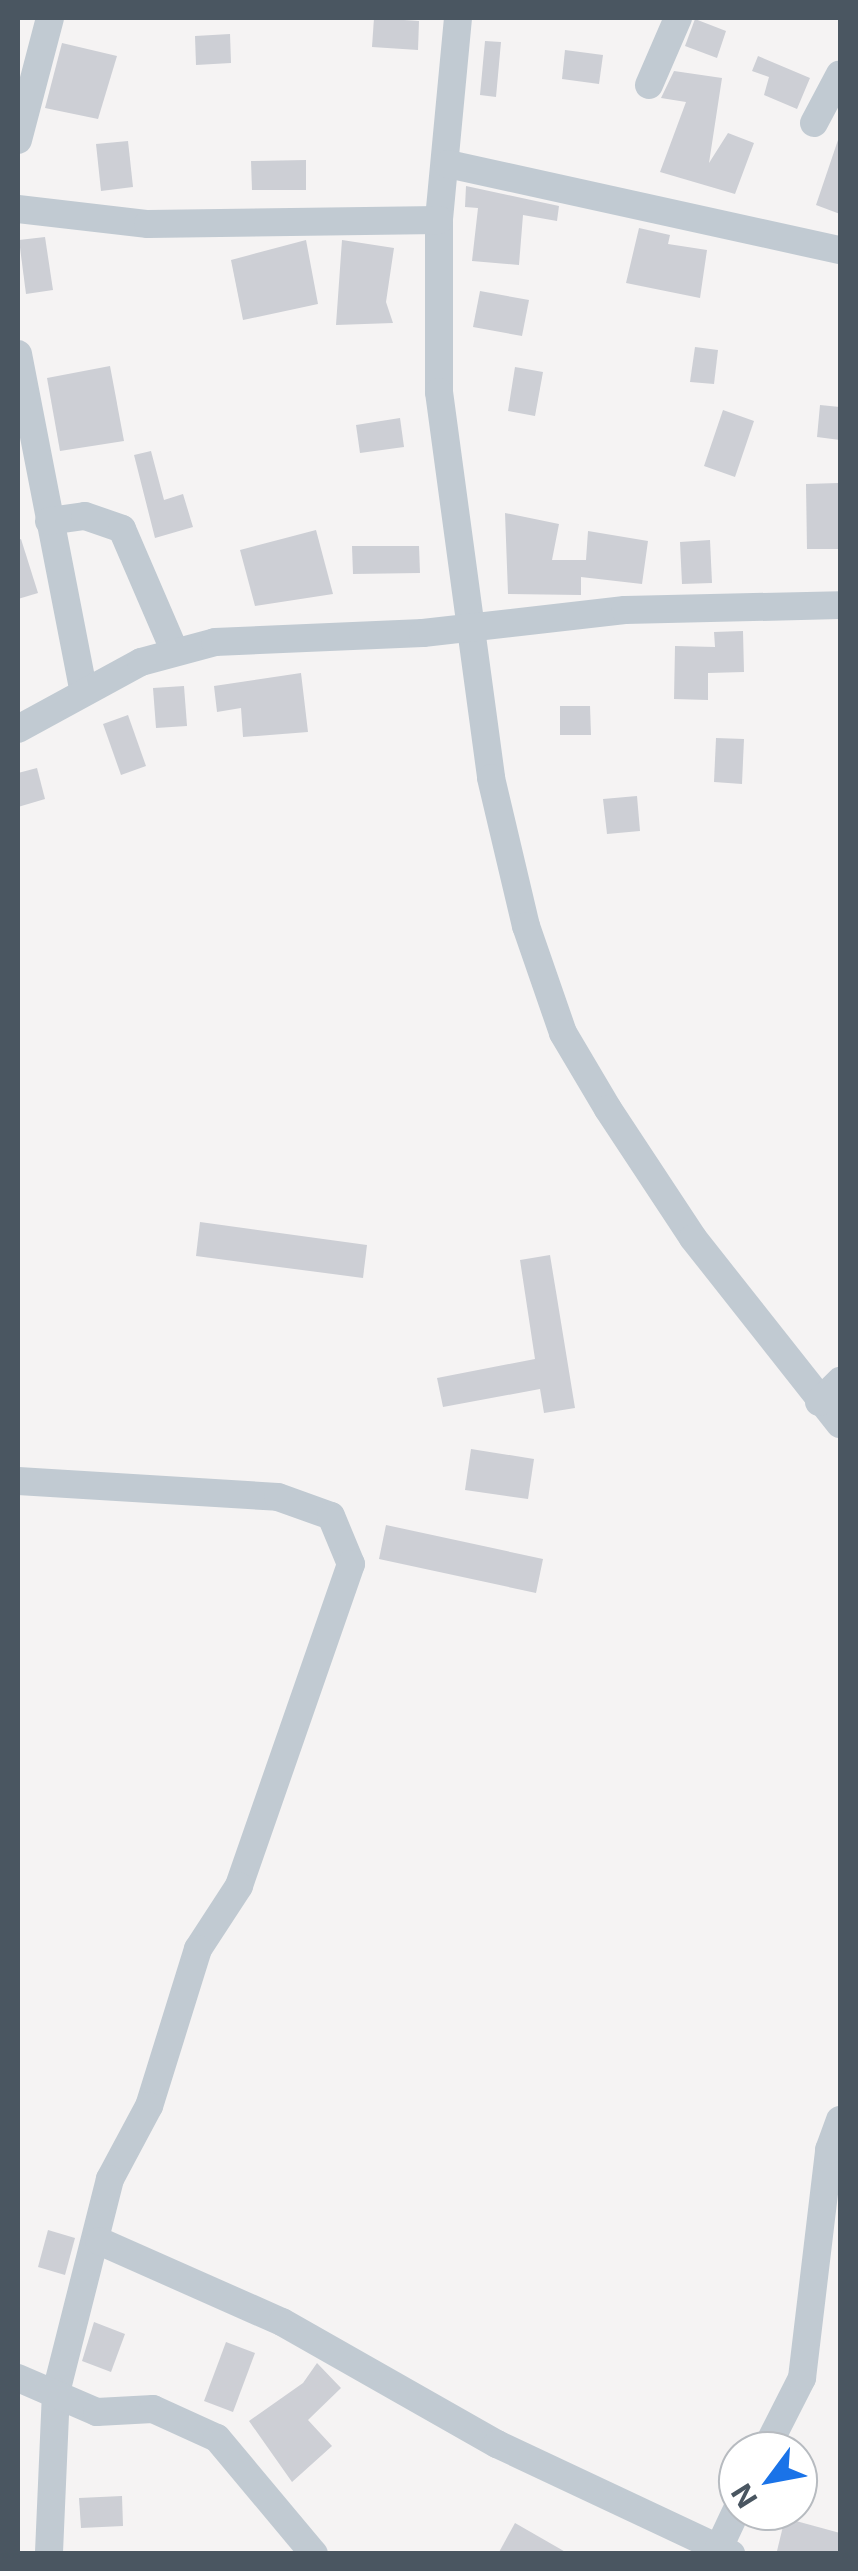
<!DOCTYPE html>
<style>
body{margin:0}
#map{position:relative;width:858px;height:2571px;overflow:hidden;background:#f5f3f3;font-family:Inter,sans-serif}
div>[style]{position:absolute}
[style*='--x']{left:calc(var(--x)*1px);top:calc(var(--y)*1px);width:calc(var(--w)*1px);rotate:calc(var(--a)*1deg)}
.building>*{inset:0;background:#cdcfd5}
.minor>*{height:28px;margin:-14px;padding:0 14px;transform-origin:14px;border-radius:14px;background:#c1cad2}
span{translate:-50% -50%;white-space:nowrap;text-align:center;line-height:1.15;-webkit-text-stroke:8px #fff;paint-order:stroke}
.frame{position:absolute;inset:0;border:20px solid #4a5661;pointer-events:none}
.north{position:absolute;left:718px;top:2431px;width:100px;height:100px;box-sizing:border-box;background:#fff;border:2px solid #b7bbc0;border-radius:50%;rotate:238deg;font-size:28px;font-weight:700;line-height:40px;text-align:center;color:#4a5661}
.north::after{content:'';display:block;margin:auto;width:35px;height:45px;background:#1a73e8;clip-path:polygon(50% 0,100% 100%,50% 72%,0 100%)}
</style>
<div id="map">
<div class="building">
<i style="clip-path:polygon(374px 18px,419px 21px,418px 50px,372px 47px)"></i>
<i style="clip-path:polygon(695px 19px,726px 31px,717px 58px,685px 46px)"></i>
<i style="clip-path:polygon(230px 34px,231px 63px,196px 65px,195px 36px)"></i>
<i style="clip-path:polygon(485px 41px,501px 42px,496px 97px,480px 95px)"></i>
<i style="clip-path:polygon(62px 43px,117px 56px,98px 119px,45px 108px)"></i>
<i style="clip-path:polygon(565px 50px,603px 55px,599px 84px,562px 79px)"></i>
<i style="clip-path:polygon(758px 56px,810px 78px,797px 109px,764px 95px,769px 77px,752px 71px)"></i>
<i style="clip-path:polygon(674px 71px,722px 78px,709px 163px,728px 133px,754px 143px,735px 194px,660px 172px,686px 102px,661px 98px)"></i>
<i style="clip-path:polygon(838px 140px,840px 141px,840px 214px,816px 205px)"></i>
<i style="clip-path:polygon(128px 141px,133px 187px,101px 191px,96px 144px)"></i>
<i style="clip-path:polygon(306px 160px,306px 190px,252px 190px,251px 161px)"></i>
<i style="clip-path:polygon(466px 186px,559px 206px,557px 221px,523px 215px,519px 265px,472px 261px,478px 208px,465px 207px)"></i>
<i style="clip-path:polygon(639px 228px,670px 235px,668px 244px,707px 250px,700px 298px,626px 283px)"></i>
<i style="clip-path:polygon(45px 237px,53px 290px,26px 294px,19px 240px)"></i>
<i style="clip-path:polygon(306px 240px,318px 304px,243px 320px,231px 260px)"></i>
<i style="clip-path:polygon(342px 240px,394px 248px,386px 302px,393px 323px,336px 325px)"></i>
<i style="clip-path:polygon(480px 291px,529px 300px,522px 336px,473px 327px)"></i>
<i style="clip-path:polygon(695px 347px,718px 350px,714px 384px,690px 382px)"></i>
<i style="clip-path:polygon(110px 366px,124px 441px,60px 451px,47px 378px)"></i>
<i style="clip-path:polygon(515px 367px,543px 372px,535px 416px,508px 411px)"></i>
<i style="clip-path:polygon(820px 405px,840px 407px,840px 440px,817px 437px)"></i>
<i style="clip-path:polygon(723px 410px,754px 421px,735px 477px,704px 466px)"></i>
<i style="clip-path:polygon(400px 418px,404px 447px,360px 453px,356px 425px)"></i>
<i style="clip-path:polygon(151px 451px,164px 500px,183px 494px,193px 527px,155px 538px,134px 455px)"></i>
<i style="clip-path:polygon(838px 483px,839px 549px,807px 549px,806px 484px)"></i>
<i style="clip-path:polygon(505px 513px,559px 524px,552px 560px,586px 560px,588px 531px,648px 541px,642px 584px,581px 577px,581px 595px,508px 594px)"></i>
<i style="clip-path:polygon(316px 530px,333px 594px,255px 606px,240px 550px)"></i>
<i style="clip-path:polygon(21px 539px,38px 593px,18px 599px,18px 540px)"></i>
<i style="clip-path:polygon(710px 540px,712px 583px,682px 584px,680px 542px)"></i>
<i style="clip-path:polygon(352px 546px,419px 546px,420px 573px,353px 574px)"></i>
<i style="clip-path:polygon(743px 631px,744px 672px,708px 673px,708px 700px,674px 699px,675px 646px,715px 647px,714px 632px)"></i>
<i style="clip-path:polygon(301px 673px,308px 732px,243px 737px,241px 708px,217px 712px,214px 686px)"></i>
<i style="clip-path:polygon(184px 686px,187px 726px,156px 728px,153px 688px)"></i>
<i style="clip-path:polygon(560px 706px,590px 706px,591px 735px,560px 735px)"></i>
<i style="clip-path:polygon(128px 715px,146px 766px,121px 775px,103px 724px)"></i>
<i style="clip-path:polygon(716px 738px,744px 739px,742px 784px,714px 782px)"></i>
<i style="clip-path:polygon(37px 768px,45px 799px,18px 807px,18px 773px)"></i>
<i style="clip-path:polygon(637px 796px,640px 831px,607px 834px,603px 799px)"></i>
<i style="clip-path:polygon(200px 1222px,367px 1245px,363px 1278px,196px 1256px)"></i>
<i style="clip-path:polygon(550px 1255px,575px 1408px,544px 1413px,540px 1389px,443px 1407px,437px 1378px,535px 1359px,520px 1260px)"></i>
<i style="clip-path:polygon(471px 1449px,534px 1459px,528px 1499px,465px 1490px)"></i>
<i style="clip-path:polygon(386px 1525px,543px 1559px,536px 1593px,379px 1559px)"></i>
<i style="clip-path:polygon(48px 2230px,75px 2238px,65px 2275px,38px 2267px)"></i>
<i style="clip-path:polygon(94px 2322px,125px 2334px,111px 2372px,82px 2361px)"></i>
<i style="clip-path:polygon(226px 2342px,255px 2353px,233px 2412px,204px 2401px)"></i>
<i style="clip-path:polygon(317px 2363px,341px 2388px,308px 2420px,332px 2446px,292px 2482px,249px 2421px,303px 2383px)"></i>
<i style="clip-path:polygon(122px 2496px,123px 2526px,81px 2528px,79px 2498px)"></i>
<i style="clip-path:polygon(785px 2518px,840px 2533px,840px 2554px,777px 2551px)"></i>
<i style="clip-path:polygon(515px 2523px,569px 2554px,498px 2554px)"></i>
</div>
<div class="minor">
<i style="--x:458;--y:18;--w:203;--a:95.4"></i>
<i style="--x:439;--y:220;--w:172;--a:90"></i>
<i style="--x:439;--y:392;--w:389;--a:82.3"></i>
<i style="--x:491;--y:778;--w:152;--a:76.7"></i>
<i style="--x:526;--y:926;--w:113;--a:70.9"></i>
<i style="--x:563;--y:1033;--w:88;--a:59.4"></i>
<i style="--x:608;--y:1109;--w:154;--a:56.6"></i>
<i style="--x:693;--y:1238;--w:237;--a:51.7"></i>
<i style="--x:649;--y:85;--w:73;--a:-66.6"></i>
<i style="--x:814;--y:123;--w:55;--a:-62"></i>
<i style="--x:18;--y:140;--w:126;--a:-75.3"></i>
<i style="--x:448;--y:164;--w:401;--a:12.4"></i>
<i style="--x:18;--y:209;--w:131;--a:6.6"></i>
<i style="--x:148;--y:224;--w:291;--a:-0.8"></i>
<i style="--x:18;--y:354;--w:344;--a:79"></i>
<i style="--x:49;--y:521;--w:36;--a:-8"></i>
<i style="--x:85;--y:516;--w:39;--a:19"></i>
<i style="--x:122;--y:529;--w:132;--a:66.7"></i>
<i style="--x:18;--y:729;--w:140;--a:-28.6"></i>
<i style="--x:141;--y:662;--w:77;--a:-15.1"></i>
<i style="--x:215;--y:642;--w:208;--a:-2.5"></i>
<i style="--x:423;--y:633;--w:203;--a:-6.5"></i>
<i style="--x:625;--y:610;--w:215;--a:-1.3"></i>
<i style="--x:819;--y:1402;--w:30;--a:-45"></i>
<i style="--x:18;--y:1481;--w:260;--a:3.5"></i>
<i style="--x:278;--y:1497;--w:56;--a:19.7"></i>
<i style="--x:331;--y:1516;--w:52;--a:67.4"></i>
<i style="--x:351;--y:1564;--w:341;--a:109.2"></i>
<i style="--x:239;--y:1886;--w:75;--a:123.1"></i>
<i style="--x:198;--y:1949;--w:164;--a:107.3"></i>
<i style="--x:149;--y:2106;--w:83;--a:118.1"></i>
<i style="--x:110;--y:2179;--w:220;--a:104.2"></i>
<i style="--x:56;--y:2392;--w:162;--a:92.5"></i>
<i style="--x:99;--y:2241;--w:200;--a:23.9"></i>
<i style="--x:282;--y:2322;--w:247;--a:29.6"></i>
<i style="--x:497;--y:2444;--w:259;--a:25.2"></i>
<i style="--x:18;--y:2378;--w:86;--a:23.3"></i>
<i style="--x:97;--y:2412;--w:56;--a:-3.1"></i>
<i style="--x:153;--y:2409;--w:70;--a:24.4"></i>
<i style="--x:217;--y:2438;--w:151;--a:50.1"></i>
<i style="--x:765;--y:2451;--w:82;--a:-63.1"></i>
<i style="--x:802;--y:2378;--w:230;--a:-83.2"></i>
<i style="--x:829;--y:2150;--w:32;--a:-70"></i>
<i style="--x:716;--y:2554;--w:52;--a:-64.9"></i>
</div>
<div class="frame"></div>
<div class="north">N</div>
</div>
